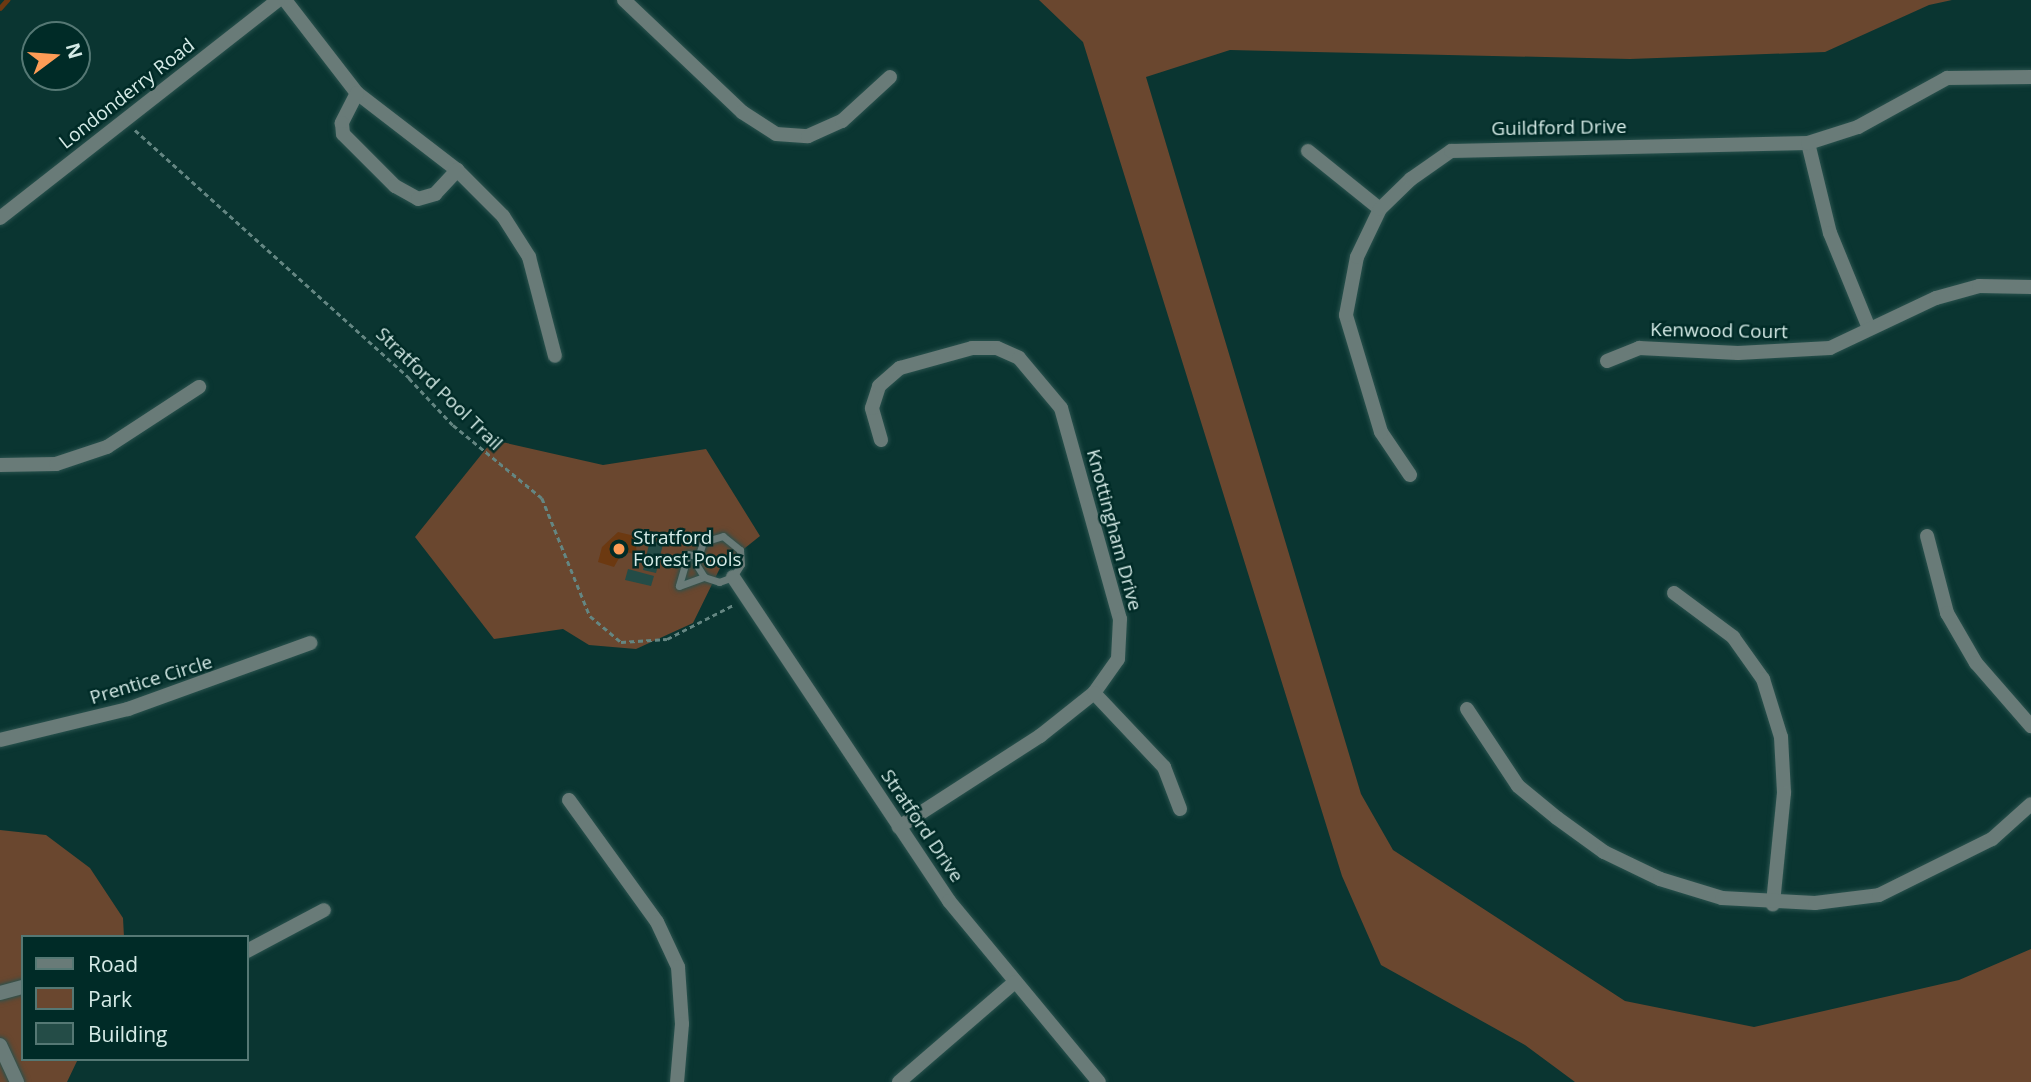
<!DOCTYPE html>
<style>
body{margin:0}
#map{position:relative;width:2031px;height:1082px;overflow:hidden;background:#0a3531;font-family:"Open Sans",sans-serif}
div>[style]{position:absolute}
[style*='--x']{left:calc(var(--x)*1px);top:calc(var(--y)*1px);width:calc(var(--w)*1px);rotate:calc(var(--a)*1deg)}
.green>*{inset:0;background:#6a472f}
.water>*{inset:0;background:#6c3911}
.stream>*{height:4.5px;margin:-2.25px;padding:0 2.25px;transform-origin:2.25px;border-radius:2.25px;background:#6c3911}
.building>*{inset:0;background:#244c47}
.path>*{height:2.5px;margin-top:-1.25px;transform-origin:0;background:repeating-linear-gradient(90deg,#648682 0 5px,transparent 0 8.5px)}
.roads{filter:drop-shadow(0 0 2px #2a524e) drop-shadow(0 0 2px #2a524e)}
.service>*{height:7px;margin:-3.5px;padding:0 3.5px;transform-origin:3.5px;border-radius:3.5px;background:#697b78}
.minor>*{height:14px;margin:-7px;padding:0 7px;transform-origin:7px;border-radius:7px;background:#697b78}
.dots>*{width:19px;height:19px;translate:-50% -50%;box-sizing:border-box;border:4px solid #002b27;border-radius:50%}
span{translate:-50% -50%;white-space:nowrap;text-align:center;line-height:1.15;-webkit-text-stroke:5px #002b27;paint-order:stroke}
.street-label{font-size:19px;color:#d5ebe7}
.poi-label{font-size:19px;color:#d5ebe7}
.left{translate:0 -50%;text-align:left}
.legend{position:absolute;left:21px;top:935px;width:228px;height:126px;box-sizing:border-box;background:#002b27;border:2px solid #557874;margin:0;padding:9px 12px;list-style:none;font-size:21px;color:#d5ebe7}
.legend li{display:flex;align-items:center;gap:14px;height:35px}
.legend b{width:35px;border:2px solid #557874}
.north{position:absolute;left:21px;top:21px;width:70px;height:70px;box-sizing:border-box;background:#002b27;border:2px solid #557874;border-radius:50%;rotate:74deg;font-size:19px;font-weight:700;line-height:28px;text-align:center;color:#d5ebe7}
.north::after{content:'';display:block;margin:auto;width:24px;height:32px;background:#fd9c56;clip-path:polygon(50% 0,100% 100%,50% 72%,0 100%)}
</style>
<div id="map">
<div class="green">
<i style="clip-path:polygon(1039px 0,1952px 0,1929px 5px,1825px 52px,1630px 59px,1230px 50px,1146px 77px,1361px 794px,1393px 850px,1625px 1001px,1754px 1027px,1959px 980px,2031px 949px,2031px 1082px,1575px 1082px,1525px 1045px,1381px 965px,1342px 876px,1083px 42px)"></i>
<i style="clip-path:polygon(493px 440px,603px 465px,706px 449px,760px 536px,720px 568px,693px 623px,636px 649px,589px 645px,563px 629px,494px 639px,415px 537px)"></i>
<i style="clip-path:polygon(0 830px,46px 835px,90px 868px,123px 918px,124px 937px,23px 937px,23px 1059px,78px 1059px,67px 1082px,0 1082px)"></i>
</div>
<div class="water">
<i style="clip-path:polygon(618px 532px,635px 536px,637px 555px,623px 551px,614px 567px,598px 562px,602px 547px)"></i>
</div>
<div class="stream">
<i style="--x:0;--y:8;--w:11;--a:-49"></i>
</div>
<div class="building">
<i style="clip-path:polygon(650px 540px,663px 544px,656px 573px,643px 570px)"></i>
<i style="clip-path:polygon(628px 569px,654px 576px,651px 586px,625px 580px)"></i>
</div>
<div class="path">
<i style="--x:135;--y:130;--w:370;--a:42.1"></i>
<i style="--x:409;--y:378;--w:64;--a:46.9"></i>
<i style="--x:453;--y:425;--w:115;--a:39.4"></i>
<i style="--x:542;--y:498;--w:127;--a:67.9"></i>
<i style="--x:590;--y:616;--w:40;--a:40"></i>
<i style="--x:621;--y:642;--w:46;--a:-3.7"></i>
<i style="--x:667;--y:639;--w:76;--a:-27.2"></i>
</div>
<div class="roads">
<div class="service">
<i style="--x:696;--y:556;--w:8;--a:-166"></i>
<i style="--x:688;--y:554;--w:33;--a:106"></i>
<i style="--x:679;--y:586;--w:27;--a:-20"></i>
<i style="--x:704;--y:577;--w:16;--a:18"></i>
<i style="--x:719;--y:582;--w:15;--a:-20"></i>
<i style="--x:733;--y:577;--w:15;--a:-58"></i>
<i style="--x:741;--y:564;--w:14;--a:-94"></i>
<i style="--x:740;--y:550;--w:22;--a:-141"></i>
<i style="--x:723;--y:536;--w:21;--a:163"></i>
<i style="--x:703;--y:542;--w:23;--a:108"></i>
<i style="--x:696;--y:564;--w:15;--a:58"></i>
</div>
<div class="minor">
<i style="--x:285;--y:0;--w:118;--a:52.3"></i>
<i style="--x:357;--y:93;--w:126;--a:37.6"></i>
<i style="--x:457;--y:170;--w:65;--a:45"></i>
<i style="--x:503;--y:216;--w:49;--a:57.6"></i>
<i style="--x:529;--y:257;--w:102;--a:75.3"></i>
<i style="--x:624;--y:0;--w:163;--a:43.5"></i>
<i style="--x:742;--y:112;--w:40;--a:32.9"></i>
<i style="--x:776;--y:134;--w:32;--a:4"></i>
<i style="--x:808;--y:136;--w:37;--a:-24"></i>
<i style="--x:842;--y:121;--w:65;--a:-42.5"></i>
<i style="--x:357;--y:93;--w:34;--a:117"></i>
<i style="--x:342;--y:123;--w:11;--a:85"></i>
<i style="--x:343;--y:134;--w:74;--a:45"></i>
<i style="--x:395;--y:186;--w:26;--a:29"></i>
<i style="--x:418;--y:199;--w:18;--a:-16"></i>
<i style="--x:435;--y:194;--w:33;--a:-47"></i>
<i style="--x:1808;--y:143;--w:93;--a:76.3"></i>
<i style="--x:1830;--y:233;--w:103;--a:67.7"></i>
<i style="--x:1308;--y:151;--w:92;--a:38.9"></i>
<i style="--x:0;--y:218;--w:353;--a:-38.1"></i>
<i style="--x:1607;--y:361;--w:35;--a:-22"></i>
<i style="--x:1639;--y:348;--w:99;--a:2.9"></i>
<i style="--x:1738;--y:353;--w:92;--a:-3.1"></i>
<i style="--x:1830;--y:348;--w:117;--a:-25.3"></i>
<i style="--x:1936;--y:298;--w:45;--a:-15.6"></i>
<i style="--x:1979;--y:286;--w:52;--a:1.1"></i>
<i style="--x:881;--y:440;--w:33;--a:-106"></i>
<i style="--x:872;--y:408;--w:23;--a:-72"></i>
<i style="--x:879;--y:386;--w:28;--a:-41"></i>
<i style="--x:900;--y:368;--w:75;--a:-15.5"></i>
<i style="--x:972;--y:348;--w:25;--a:0"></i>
<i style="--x:997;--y:348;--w:24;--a:24"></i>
<i style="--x:1019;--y:358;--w:65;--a:50"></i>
<i style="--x:1061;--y:408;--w:219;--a:74.4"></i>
<i style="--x:1120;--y:619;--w:40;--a:92.9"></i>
<i style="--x:1118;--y:659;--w:42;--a:125.2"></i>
<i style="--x:1094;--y:693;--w:69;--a:141.5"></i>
<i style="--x:1040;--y:736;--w:168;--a:147.2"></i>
<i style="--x:0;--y:465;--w:56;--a:-1"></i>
<i style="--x:56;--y:464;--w:54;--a:-18.4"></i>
<i style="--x:107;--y:447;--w:110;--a:-33.1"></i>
<i style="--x:1410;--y:475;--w:52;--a:-124"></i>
<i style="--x:1381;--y:432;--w:122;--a:-106.7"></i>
<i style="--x:1346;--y:315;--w:59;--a:-79.3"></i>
<i style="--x:1357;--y:257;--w:53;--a:-64.4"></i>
<i style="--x:1380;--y:209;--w:43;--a:-44.1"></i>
<i style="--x:1411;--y:179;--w:49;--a:-35"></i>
<i style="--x:1451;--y:151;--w:357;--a:-1.3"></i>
<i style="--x:1808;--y:143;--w:52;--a:-17.7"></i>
<i style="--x:1858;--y:127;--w:102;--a:-28.8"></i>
<i style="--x:1947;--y:78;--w:84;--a:-0.7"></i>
<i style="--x:1927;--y:536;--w:80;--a:75.4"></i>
<i style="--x:1947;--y:613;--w:58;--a:59.9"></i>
<i style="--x:1976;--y:663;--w:84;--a:48.9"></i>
<i style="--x:733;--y:577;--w:389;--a:56.3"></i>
<i style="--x:949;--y:901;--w:235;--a:50.4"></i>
<i style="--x:1674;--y:593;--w:74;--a:36.7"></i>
<i style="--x:1733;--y:637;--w:52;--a:54.5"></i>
<i style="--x:1763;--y:679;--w:61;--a:72.8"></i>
<i style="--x:1781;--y:737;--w:56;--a:86.9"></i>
<i style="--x:1784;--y:793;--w:112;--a:95.7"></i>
<i style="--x:1094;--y:693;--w:102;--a:46.6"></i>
<i style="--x:1164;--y:767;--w:45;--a:69.1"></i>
<i style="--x:1467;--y:709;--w:92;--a:56.5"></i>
<i style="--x:1518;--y:786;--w:50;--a:39.4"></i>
<i style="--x:1557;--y:818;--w:58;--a:35.9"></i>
<i style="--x:1604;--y:852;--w:62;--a:25.7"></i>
<i style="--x:1660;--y:879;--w:65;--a:17"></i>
<i style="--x:1722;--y:898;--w:93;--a:3.1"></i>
<i style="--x:1815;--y:903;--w:64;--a:-7.1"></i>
<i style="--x:1879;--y:895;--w:126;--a:-26.4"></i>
<i style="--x:1992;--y:839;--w:52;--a:-41.9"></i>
<i style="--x:0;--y:740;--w:132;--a:-13.6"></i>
<i style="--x:128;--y:709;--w:194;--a:-19.9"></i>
<i style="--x:569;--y:800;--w:150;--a:54.2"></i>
<i style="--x:657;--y:922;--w:50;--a:65"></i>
<i style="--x:678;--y:967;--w:57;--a:86"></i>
<i style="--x:682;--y:1024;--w:58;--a:94.9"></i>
<i style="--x:247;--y:951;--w:87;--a:-28"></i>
<i style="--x:0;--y:993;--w:24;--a:-15"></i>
<i style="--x:0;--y:1045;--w:41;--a:65.3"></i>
<i style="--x:899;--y:1082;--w:153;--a:-40.8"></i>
</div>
</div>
<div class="dots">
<i style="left:619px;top:549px;background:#fd9c56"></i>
</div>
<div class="street-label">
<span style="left:127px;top:94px;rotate:-38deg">Londonderry Road</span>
<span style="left:1559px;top:128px;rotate:-1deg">Guildford Drive</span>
<span style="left:1719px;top:331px;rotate:1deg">Kenwood Court</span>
<span style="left:439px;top:389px;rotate:44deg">Stratford Pool Trail</span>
<span style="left:1114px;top:530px;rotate:75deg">Knottingham Drive</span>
<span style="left:151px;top:680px;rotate:-17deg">Prentice Circle</span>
<span style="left:922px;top:826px;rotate:56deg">Stratford Drive</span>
</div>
<div class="poi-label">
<span class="left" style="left:633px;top:549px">Stratford<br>Forest Pools</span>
</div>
<ul class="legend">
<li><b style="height:9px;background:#697b78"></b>Road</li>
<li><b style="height:19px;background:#6a472f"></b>Park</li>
<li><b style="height:19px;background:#244c47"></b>Building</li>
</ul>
<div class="north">N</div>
</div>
